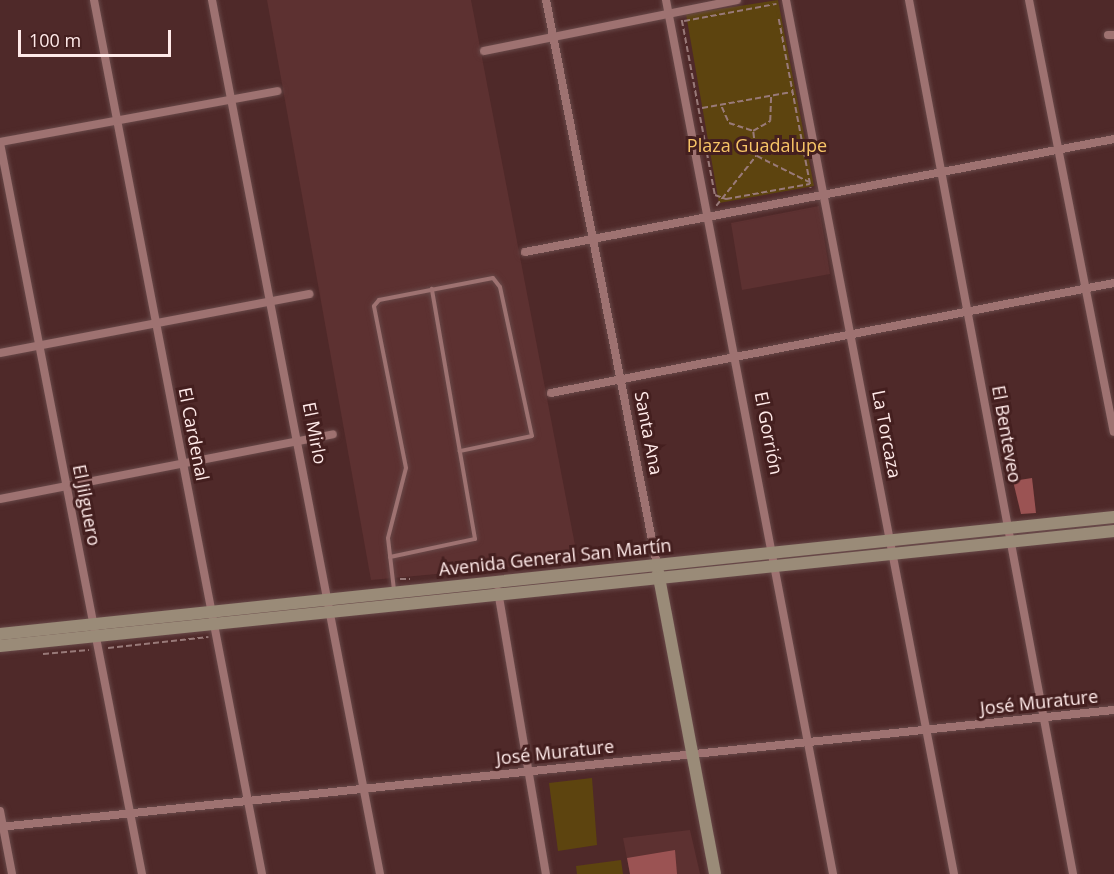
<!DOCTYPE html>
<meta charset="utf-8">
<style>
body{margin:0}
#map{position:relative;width:1114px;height:874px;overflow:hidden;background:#4f2929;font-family:"Open Sans",sans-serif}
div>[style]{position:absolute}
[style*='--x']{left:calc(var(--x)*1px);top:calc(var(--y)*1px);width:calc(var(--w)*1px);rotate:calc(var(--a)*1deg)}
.built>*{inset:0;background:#5d3131}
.green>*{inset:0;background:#5d440f}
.building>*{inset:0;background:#9b5353}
.path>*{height:1.5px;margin-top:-0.75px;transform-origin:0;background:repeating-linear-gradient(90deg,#997a79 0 6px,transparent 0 9px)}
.roads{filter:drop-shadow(0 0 2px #684949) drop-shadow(0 0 2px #684949)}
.lane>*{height:4px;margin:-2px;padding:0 2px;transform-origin:2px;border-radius:2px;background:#9e7271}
.street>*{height:8px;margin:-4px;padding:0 4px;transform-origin:4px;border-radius:4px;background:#9e7271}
.secondary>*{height:12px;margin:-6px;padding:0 6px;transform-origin:6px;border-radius:6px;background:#9a8b78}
span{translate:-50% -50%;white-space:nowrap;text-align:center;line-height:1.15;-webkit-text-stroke:6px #441f1f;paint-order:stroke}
.park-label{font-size:18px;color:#f8c567}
.street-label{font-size:18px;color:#ffeae9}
.scale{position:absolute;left:18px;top:30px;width:153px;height:27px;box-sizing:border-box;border:3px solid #ffeae9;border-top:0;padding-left:8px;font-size:18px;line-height:21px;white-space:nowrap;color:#ffeae9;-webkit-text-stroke:4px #441f1f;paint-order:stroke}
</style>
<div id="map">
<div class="built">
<i style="clip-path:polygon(267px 0,471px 0,578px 561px,371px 580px)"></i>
<i style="clip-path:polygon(819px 206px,830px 274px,742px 290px,731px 223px)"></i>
<i style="clip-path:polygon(690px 830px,700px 874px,630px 874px,623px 838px)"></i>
</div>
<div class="green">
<i style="clip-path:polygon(778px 0,814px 186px,719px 203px,686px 14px)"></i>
<i style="clip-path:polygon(592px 778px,597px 845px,558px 851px,549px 783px)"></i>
<i style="clip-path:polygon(621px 860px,623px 874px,577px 874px,576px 866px)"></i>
</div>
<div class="building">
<i style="clip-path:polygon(1032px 478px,1036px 513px,1021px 514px,1013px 481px)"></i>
<i style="clip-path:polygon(675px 850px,677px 874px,630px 874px,627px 858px)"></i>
</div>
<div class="path">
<i style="--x:779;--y:19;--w:172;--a:79.3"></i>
<i style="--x:682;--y:20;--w:178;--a:79.3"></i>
<i style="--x:715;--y:195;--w:12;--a:20"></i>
<i style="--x:726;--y:199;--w:85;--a:-10.1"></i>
<i style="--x:684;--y:21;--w:94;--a:-10.5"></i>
<i style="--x:722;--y:107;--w:17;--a:66"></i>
<i style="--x:729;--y:123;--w:25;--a:18"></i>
<i style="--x:753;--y:131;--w:20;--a:-30"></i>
<i style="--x:770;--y:121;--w:24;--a:-88"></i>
<i style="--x:702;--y:108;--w:91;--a:-10.1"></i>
<i style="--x:757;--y:156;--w:58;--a:26.6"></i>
<i style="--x:716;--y:206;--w:64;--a:-51.3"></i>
<i style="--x:756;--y:156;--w:25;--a:-97"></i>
<i style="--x:400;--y:579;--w:10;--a:0"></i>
<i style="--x:108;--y:648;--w:101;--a:-6.3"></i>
<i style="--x:43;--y:654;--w:46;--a:-5"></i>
</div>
<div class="roads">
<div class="lane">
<i style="--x:390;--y:557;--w:87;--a:-12"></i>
<i style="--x:475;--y:539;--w:254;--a:-99.8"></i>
<i style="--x:394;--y:590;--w:52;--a:-96.6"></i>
<i style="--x:388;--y:538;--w:72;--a:-75.6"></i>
<i style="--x:406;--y:468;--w:165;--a:-101.2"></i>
<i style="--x:374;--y:306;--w:8;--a:-50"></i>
<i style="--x:379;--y:300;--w:116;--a:-10.9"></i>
<i style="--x:493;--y:278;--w:11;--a:52"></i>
<i style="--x:500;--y:287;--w:152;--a:77.9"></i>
<i style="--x:532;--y:436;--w:74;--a:168.2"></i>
</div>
<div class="street">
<i style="--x:94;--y:0;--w:890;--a:79.12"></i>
<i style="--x:212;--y:0;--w:890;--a:79.12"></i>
<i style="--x:546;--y:0;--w:576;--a:78.89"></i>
<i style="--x:666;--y:0;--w:890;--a:79.18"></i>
<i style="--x:786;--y:0;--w:890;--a:79.12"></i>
<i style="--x:909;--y:0;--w:889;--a:79.37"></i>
<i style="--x:1029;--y:0;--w:440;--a:78.9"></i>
<i style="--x:1108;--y:35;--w:6;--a:0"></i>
<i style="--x:484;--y:51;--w:258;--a:-11.4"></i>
<i style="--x:0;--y:142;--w:282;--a:-10.4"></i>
<i style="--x:0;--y:143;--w:745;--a:79.01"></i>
<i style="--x:525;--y:252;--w:600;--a:-10.86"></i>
<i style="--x:0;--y:353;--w:315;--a:-10.8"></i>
<i style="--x:551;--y:393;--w:574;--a:-11.06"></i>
<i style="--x:0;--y:499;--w:339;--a:-11"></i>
<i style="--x:498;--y:591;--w:287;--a:80.4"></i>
<i style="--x:0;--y:811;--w:64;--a:79.2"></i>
<i style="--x:0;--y:827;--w:1120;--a:-6"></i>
</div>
<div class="secondary">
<i style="--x:658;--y:572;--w:307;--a:79.3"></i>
<i style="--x:0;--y:634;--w:1120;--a:-6"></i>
<i style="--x:0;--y:646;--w:1120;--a:-5.89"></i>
</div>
</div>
<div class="park-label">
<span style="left:757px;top:145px">Plaza Guadalupe</span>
</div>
<div class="street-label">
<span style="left:315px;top:433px;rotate:79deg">El Mirlo</span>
<span style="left:649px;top:433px;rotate:79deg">Santa Ana</span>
<span style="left:769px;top:433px;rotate:79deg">El Gorrión</span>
<span style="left:194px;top:434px;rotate:79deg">El Cardenal</span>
<span style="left:887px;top:434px;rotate:79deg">La Torcaza</span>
<span style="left:1007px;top:434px;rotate:80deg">El Benteveo</span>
<span style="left:87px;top:505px;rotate:79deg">El Jilguero</span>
<span style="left:555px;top:557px;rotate:-6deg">Avenida General San Martín</span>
<span style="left:1039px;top:702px;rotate:-6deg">José Murature</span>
<span style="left:555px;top:752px;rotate:-6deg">José Murature</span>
</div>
<div class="scale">100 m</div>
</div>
